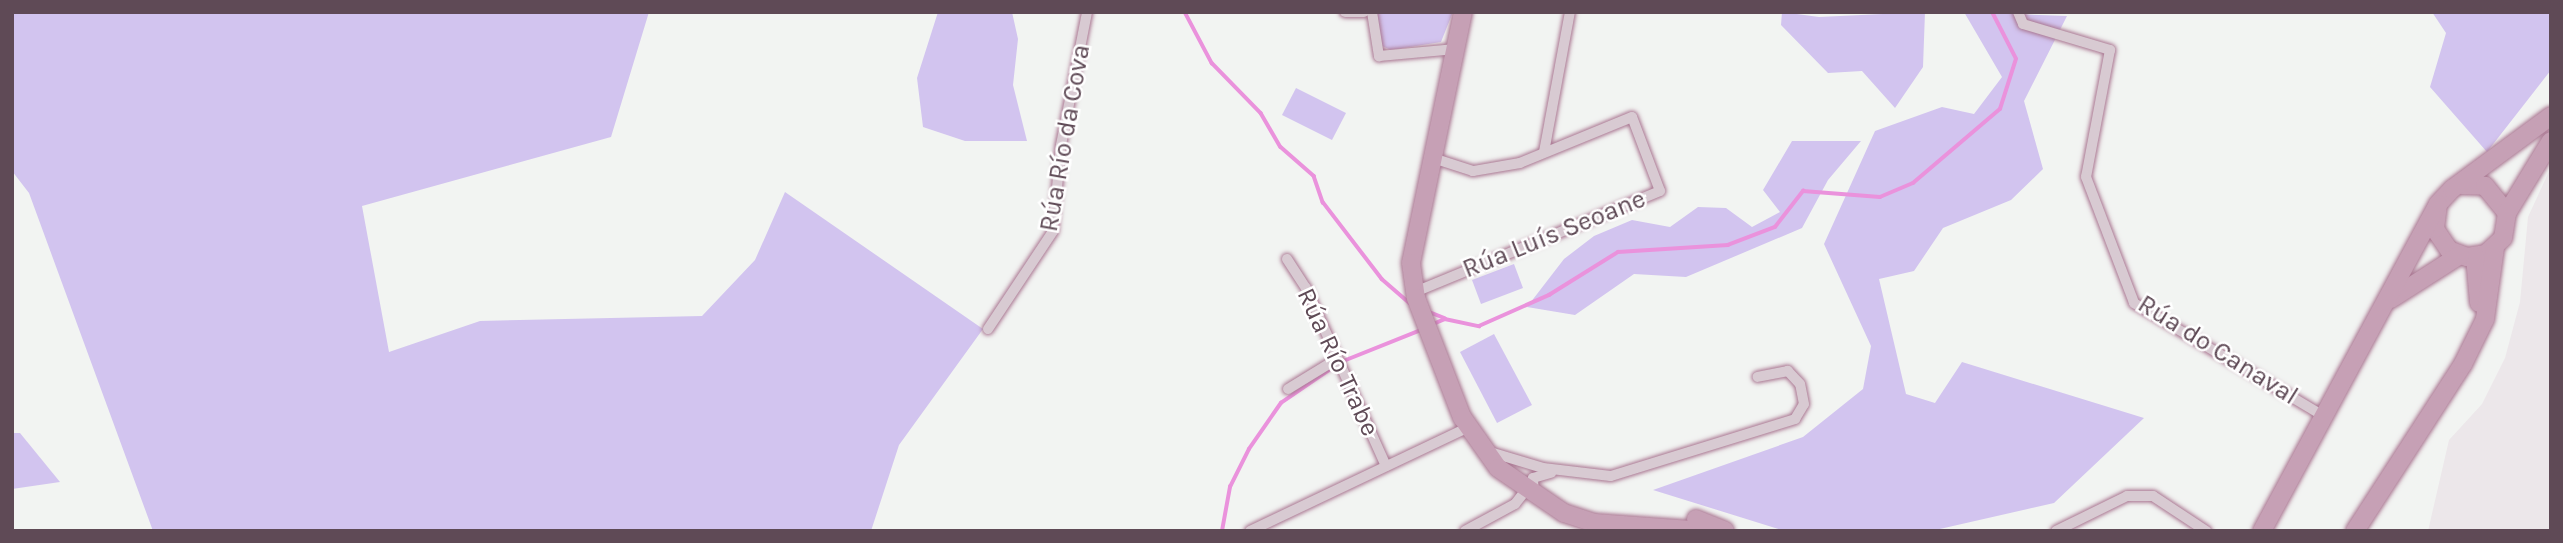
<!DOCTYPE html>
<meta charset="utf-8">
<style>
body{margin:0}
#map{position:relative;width:2563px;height:543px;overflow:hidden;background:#f2f4f2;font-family:Karla,sans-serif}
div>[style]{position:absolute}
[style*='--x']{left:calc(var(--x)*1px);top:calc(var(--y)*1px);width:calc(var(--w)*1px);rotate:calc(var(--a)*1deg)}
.airport>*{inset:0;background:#ece7ea}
.green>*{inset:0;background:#d2c4ef}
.stream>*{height:3.5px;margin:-1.75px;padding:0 1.75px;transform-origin:1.75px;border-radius:1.75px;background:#ea92dc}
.roads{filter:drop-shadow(0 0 2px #aa7792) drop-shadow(0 0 2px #aa7792)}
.minor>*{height:10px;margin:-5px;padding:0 5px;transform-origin:5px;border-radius:5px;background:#d8cad2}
.trunk>*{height:18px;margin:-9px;padding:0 9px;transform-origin:9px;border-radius:9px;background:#c6a0b5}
span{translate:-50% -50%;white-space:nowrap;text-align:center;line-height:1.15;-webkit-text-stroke:5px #fff;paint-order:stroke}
.street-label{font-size:26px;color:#5f4a56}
.frame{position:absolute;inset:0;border:14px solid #5f4a56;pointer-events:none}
</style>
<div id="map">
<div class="airport">
<i style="clip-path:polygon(2551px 167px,2551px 531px,2428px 531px,2449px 440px,2482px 404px,2505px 358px,2520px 302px,2528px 217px)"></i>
</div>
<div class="green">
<i style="clip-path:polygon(12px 12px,649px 12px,611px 137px,362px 206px,389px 352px,480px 321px,702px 316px,755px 260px,785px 192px,983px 329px,899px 445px,871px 531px,153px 531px,29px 193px,12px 171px)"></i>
<i style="clip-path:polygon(938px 12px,1012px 12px,1018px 39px,1013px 85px,1027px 141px,965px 141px,923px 127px,917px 78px)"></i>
<i style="clip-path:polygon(1376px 12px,1453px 12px,1441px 42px,1391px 50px,1382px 46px)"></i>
<i style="clip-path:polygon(1782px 12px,1819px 17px,1925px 12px,1923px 67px,1895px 108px,1862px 71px,1828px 73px,1781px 25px)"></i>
<i style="clip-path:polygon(1964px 12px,2067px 16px,2024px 101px,2043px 169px,2011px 200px,1943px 228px,1914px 271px,1879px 279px,1906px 394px,1935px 403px,1962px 362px,2144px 418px,2054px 503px,1931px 531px,1785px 531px,1653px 490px,1803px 437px,1863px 389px,1871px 346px,1824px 244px,1875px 131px,1942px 107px,1974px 114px,2002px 77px)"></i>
<i style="clip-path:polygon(2432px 12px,2551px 12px,2551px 70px,2487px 152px,2430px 87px,2446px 33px)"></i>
<i style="clip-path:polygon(1296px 88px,1346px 113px,1332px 140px,1282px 115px)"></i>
<i style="clip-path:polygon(1792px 141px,1861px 141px,1828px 180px,1802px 228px,1686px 277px,1634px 274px,1575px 315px,1527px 307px,1564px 259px,1594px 236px,1632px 220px,1670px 227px,1698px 207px,1726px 208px,1752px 227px,1780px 212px,1763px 190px)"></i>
<i style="clip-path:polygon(1514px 264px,1523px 288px,1481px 304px,1472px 280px)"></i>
<i style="clip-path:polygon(1494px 334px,1532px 405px,1497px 423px,1460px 352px)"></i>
<i style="clip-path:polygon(12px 433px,20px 433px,60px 482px,12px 489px)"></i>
</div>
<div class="stream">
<i style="--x:1185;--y:12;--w:58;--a:62.1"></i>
<i style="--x:1212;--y:63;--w:70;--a:45.6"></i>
<i style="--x:1261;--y:113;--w:39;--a:60"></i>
<i style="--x:1281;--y:147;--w:44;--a:41.3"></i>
<i style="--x:1314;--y:176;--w:28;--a:71"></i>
<i style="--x:1323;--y:202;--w:97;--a:52.5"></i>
<i style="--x:1382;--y:279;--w:37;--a:41"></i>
<i style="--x:1429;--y:312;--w:17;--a:21"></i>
<i style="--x:1431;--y:325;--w:15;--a:-23"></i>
<i style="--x:1445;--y:319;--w:35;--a:12"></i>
<i style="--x:1479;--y:326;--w:77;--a:-23.9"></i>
<i style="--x:1549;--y:295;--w:81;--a:-31.9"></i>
<i style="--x:1618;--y:252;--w:110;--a:-3.6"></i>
<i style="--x:1728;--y:245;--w:50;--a:-21"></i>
<i style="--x:1775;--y:227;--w:46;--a:-52.1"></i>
<i style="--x:1803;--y:191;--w:77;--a:4.5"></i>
<i style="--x:1880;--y:197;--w:36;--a:-23"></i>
<i style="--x:1913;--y:183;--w:114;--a:-40.4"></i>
<i style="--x:2000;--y:109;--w:52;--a:-72.3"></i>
<i style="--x:2016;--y:59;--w:53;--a:-117.1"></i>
<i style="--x:1341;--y:362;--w:86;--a:-21.8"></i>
<i style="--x:1222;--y:531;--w:45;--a:-79.7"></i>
<i style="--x:1230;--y:487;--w:42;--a:-63.4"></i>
<i style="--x:1249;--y:449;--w:56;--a:-55.2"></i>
<i style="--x:1281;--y:403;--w:62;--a:-34.5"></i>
</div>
<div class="roads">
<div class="minor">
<i style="--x:1345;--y:12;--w:19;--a:0"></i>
<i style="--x:1372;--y:12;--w:45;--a:81"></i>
<i style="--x:1379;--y:56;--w:77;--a:-5.2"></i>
<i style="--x:2018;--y:12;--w:13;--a:67"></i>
<i style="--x:2023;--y:24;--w:91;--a:16.6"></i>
<i style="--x:2110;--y:50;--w:129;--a:100.7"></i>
<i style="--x:2086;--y:177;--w:135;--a:69.1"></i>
<i style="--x:2134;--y:303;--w:222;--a:30.8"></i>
<i style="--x:1544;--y:152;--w:142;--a:-79.5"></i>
<i style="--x:1287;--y:259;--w:35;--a:57"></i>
<i style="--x:1306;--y:288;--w:195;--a:65.8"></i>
<i style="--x:1415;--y:292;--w:265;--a:-22.4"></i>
<i style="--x:1660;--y:191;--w:79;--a:-110.7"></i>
<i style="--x:1632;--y:117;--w:121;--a:157.7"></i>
<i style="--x:1520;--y:163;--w:48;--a:170.3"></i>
<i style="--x:1473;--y:171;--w:39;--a:-162"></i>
<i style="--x:988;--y:329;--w:118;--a:-56.4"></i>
<i style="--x:1053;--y:231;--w:86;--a:-84.7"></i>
<i style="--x:1061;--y:145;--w:136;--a:-78.9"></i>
<i style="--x:1288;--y:389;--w:57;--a:-31.5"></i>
<i style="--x:1490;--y:452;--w:55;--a:16.8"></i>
<i style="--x:1543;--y:468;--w:68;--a:6.7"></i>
<i style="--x:1611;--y:476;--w:193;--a:-17.2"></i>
<i style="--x:1795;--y:419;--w:17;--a:-59"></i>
<i style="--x:1804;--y:404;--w:20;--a:-101"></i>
<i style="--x:1800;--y:384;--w:18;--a:-133"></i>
<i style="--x:1788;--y:371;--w:31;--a:169"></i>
<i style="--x:1534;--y:494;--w:16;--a:-94"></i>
<i style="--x:1533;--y:478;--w:19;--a:-16"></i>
<i style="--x:1250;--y:531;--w:240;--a:-25.4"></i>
<i style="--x:1465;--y:531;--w:57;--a:-28.4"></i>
<i style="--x:1515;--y:504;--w:16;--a:-52"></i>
<i style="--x:2056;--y:531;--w:79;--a:-26.2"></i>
<i style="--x:2127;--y:496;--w:26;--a:0"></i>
<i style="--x:2153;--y:496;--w:64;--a:33.4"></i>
</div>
<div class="trunk">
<i style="--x:1463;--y:12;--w:256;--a:101.7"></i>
<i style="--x:1411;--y:263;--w:35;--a:82"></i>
<i style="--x:1416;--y:298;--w:128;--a:68.9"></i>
<i style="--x:1462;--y:417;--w:62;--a:54.8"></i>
<i style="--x:1498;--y:468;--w:80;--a:34.3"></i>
<i style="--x:1564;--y:513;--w:33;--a:18"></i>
<i style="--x:1595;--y:523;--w:110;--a:4.2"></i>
<i style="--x:2462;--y:185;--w:23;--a:2"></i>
<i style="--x:2485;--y:186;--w:35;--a:51"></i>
<i style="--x:2507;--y:213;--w:25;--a:99"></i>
<i style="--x:2503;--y:238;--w:23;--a:137"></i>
<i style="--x:2486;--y:254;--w:19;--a:171"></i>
<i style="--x:2467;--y:257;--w:19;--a:-159"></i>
<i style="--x:2449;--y:250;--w:25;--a:-124"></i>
<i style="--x:2435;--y:229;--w:25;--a:-83"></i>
<i style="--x:2438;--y:204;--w:21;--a:-47"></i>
<i style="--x:2452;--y:189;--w:123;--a:-36.4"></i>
<i style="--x:2507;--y:213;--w:84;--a:-58.6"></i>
<i style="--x:2475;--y:257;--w:46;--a:85"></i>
<i style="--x:2391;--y:299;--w:82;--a:-32.5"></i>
<i style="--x:1696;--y:519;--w:31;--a:22"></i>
<i style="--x:2262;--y:531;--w:371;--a:-61.7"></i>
<i style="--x:2355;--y:531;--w:199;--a:-57.1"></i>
<i style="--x:2463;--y:364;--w:50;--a:-63.9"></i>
<i style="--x:2485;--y:319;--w:72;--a:-82"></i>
</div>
</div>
<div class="street-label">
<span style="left:1065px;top:138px;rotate:-80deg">Rúa Río da Cova</span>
<span style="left:1554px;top:234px;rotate:-22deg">Rúa Luís Seoane</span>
<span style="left:2218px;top:350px;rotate:32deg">Rúa do Canaval</span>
<span style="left:1338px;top:362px;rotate:65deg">Rúa Río Trabe</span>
</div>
<div class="frame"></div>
</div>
